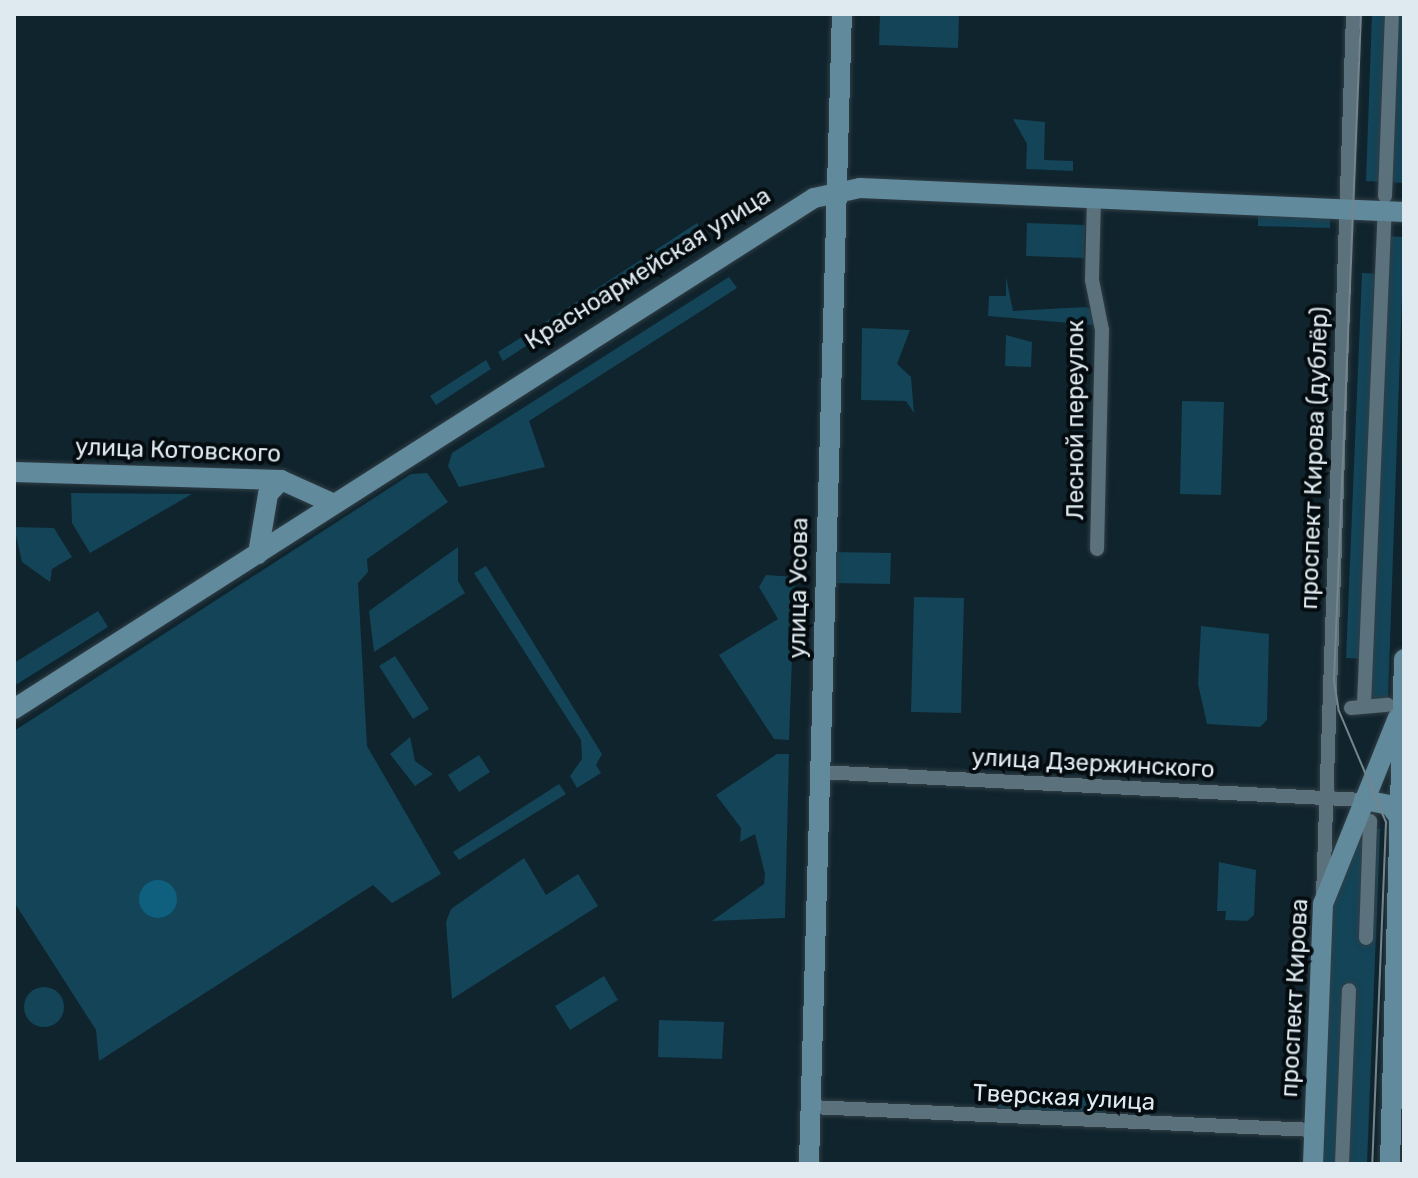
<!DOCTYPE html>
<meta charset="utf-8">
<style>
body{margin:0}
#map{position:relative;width:1418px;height:1178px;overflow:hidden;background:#10242d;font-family:Rubik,sans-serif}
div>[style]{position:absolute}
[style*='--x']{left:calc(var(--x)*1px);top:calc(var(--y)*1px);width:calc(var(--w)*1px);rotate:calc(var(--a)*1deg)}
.green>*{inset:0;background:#134457}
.round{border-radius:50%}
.water>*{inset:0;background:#0e607e}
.roads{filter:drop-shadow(0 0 2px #313e45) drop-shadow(0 0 2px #313e45)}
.street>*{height:14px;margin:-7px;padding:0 7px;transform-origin:7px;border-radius:7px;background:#5b717c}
.secondary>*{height:20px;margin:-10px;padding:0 10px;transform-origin:10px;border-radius:10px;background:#618a9d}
.tram>*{height:2px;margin:-1px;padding:0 1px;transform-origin:1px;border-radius:1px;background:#75858d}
span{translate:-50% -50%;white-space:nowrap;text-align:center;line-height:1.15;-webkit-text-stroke:8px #050c10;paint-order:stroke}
.street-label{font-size:24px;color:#deeaf0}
.frame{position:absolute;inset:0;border:16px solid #deeaf0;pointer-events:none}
</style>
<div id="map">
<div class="green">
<i style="clip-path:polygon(880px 14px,959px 14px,958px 48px,879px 45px)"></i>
<i style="clip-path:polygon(1372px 14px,1404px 14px,1404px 183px,1366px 181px)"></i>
<i style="clip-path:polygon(1013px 119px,1045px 122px,1044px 160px,1073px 161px,1073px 171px,1026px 169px,1027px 144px)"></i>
<i style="clip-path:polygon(1258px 213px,1330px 216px,1330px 228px,1258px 226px)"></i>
<i style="clip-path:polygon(697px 223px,703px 232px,596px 301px,590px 293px)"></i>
<i style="clip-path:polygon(1027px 223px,1085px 225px,1084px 258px,1026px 256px)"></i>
<i style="clip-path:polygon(1383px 236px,1404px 237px,1388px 700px,1364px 699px,1365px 659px,1346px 658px,1362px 273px,1381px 274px)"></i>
<i style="clip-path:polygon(729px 277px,737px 288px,529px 421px,545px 467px,459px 487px,448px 466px,452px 453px)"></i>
<i style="clip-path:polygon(1006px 277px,1013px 311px,1086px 307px,1095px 312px,1094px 325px,988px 316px,989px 296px,1006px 296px)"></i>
<i style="clip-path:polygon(578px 301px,583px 309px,503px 361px,498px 352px)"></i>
<i style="clip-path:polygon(862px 328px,910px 330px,897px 364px,911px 377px,914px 413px,906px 401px,861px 400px)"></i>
<i style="clip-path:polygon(1006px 335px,1032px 342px,1031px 367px,1005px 366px)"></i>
<i style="clip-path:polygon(486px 360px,491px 369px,436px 405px,430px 396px)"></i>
<i style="clip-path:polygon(1182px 401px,1224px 402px,1221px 495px,1180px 494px)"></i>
<i style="clip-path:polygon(427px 473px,448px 502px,367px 559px,368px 572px,358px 583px,367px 746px,441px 874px,392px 903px,373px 885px,99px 1061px,96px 1030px,14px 902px,14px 731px,411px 474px)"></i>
<i style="clip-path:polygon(71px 493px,192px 494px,90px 553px,72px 523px)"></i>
<i style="clip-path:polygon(14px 527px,54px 528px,72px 557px,52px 569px,50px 582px,22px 562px)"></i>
<i style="clip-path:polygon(458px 547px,458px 581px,465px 593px,374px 652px,369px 611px)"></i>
<i style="clip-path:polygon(834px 552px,891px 553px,890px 584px,833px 583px)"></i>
<i style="clip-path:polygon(486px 566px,602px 754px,596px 765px,601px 773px,577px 788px,570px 776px,582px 759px,581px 740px,474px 573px)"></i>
<i style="clip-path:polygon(766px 575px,795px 577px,789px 740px,774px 739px,719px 655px,778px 619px,759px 587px)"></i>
<i style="clip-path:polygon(914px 597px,964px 598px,961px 713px,911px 712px)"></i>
<i style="clip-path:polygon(98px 611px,108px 627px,14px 686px,14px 663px)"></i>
<i style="clip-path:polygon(1201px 626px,1269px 634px,1267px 720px,1260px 727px,1207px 724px,1198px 684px)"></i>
<i style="clip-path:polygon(395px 656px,429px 709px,413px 719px,379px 666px)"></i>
<i style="clip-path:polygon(410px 737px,415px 761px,433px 774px,415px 786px,390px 754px)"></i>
<i style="clip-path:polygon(777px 754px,789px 754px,785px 918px,712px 921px,764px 884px,765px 874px,755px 834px,740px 842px,741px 828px,716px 795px)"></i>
<i style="clip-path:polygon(479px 755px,490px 772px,459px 792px,448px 775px)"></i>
<i style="clip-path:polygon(559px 784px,566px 794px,459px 860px,453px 852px)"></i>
<i style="clip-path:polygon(1361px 828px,1380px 829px,1367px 1164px,1322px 1164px,1330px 905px)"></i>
<i style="clip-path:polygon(524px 858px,546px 895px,578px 874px,598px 906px,452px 999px,446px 922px,451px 909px)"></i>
<i style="clip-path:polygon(1219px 862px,1256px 870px,1254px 915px,1247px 921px,1225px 920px,1226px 911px,1217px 911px)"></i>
<i style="clip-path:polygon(604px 976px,618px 1000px,570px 1030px,555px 1006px)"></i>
<i class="round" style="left:24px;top:987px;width:40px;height:40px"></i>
<i style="clip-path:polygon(659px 1020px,724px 1022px,722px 1059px,658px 1057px)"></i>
<i style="clip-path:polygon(999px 1094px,1103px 1098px,1102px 1114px,998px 1110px)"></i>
</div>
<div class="water">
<i class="round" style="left:139px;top:880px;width:38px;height:38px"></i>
</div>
<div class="roads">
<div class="street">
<i style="--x:1385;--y:196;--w:182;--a:-87.8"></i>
<i style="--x:1094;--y:197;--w:83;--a:91.4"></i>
<i style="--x:1092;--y:280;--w:51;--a:78.7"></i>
<i style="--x:1102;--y:330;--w:219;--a:91.3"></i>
<i style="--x:1364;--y:704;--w:484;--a:-87.6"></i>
<i style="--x:1351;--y:708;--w:37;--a:-5"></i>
<i style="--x:820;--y:772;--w:545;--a:2.95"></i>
<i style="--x:1323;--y:896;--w:883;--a:-88.05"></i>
<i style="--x:1366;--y:938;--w:117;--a:-88"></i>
<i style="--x:811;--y:1107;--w:504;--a:2.62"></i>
<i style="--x:1342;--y:1164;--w:174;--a:-87.7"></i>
</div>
<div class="secondary">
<i style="--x:14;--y:472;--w:267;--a:1.7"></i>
<i style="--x:281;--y:480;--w:58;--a:24.4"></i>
<i style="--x:258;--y:554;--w:61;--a:-80.5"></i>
<i style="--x:268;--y:494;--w:19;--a:-47"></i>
<i style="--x:14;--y:709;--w:949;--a:-32.57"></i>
<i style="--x:814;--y:198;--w:47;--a:-12.3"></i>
<i style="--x:860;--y:188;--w:545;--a:2.53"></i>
<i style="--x:1364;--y:800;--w:26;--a:11"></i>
<i style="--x:1390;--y:805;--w:22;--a:54"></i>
<i style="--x:809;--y:1164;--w:1150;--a:-88.36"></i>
<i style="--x:1313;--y:1164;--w:260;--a:-87.8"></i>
<i style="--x:1323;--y:904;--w:201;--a:-68.1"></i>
<i style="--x:1390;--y:1164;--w:505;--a:-88.41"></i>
</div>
</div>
<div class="tram">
<i style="--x:1361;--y:14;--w:668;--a:92.32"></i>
<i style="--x:1334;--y:681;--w:30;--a:81"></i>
<i style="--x:1339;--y:711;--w:121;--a:67.1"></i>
<i style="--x:1386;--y:822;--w:342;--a:92.3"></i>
</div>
<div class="street-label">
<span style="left:648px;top:269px;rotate:-32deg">Красноармейская улица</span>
<span style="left:1076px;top:420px;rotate:-90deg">Лесной переулок</span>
<span style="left:178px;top:451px;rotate:2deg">улица Котовского</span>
<span style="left:1315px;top:458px;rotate:-88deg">проспект Кирова (дублёр)</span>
<span style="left:799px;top:588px;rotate:-89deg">улица Усова</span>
<span style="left:1093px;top:764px;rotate:3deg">улица Дзержинского</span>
<span style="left:1295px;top:998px;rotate:-87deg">проспект Кирова</span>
<span style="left:1064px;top:1098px;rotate:3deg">Тверская улица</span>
</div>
<div class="frame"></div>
</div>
